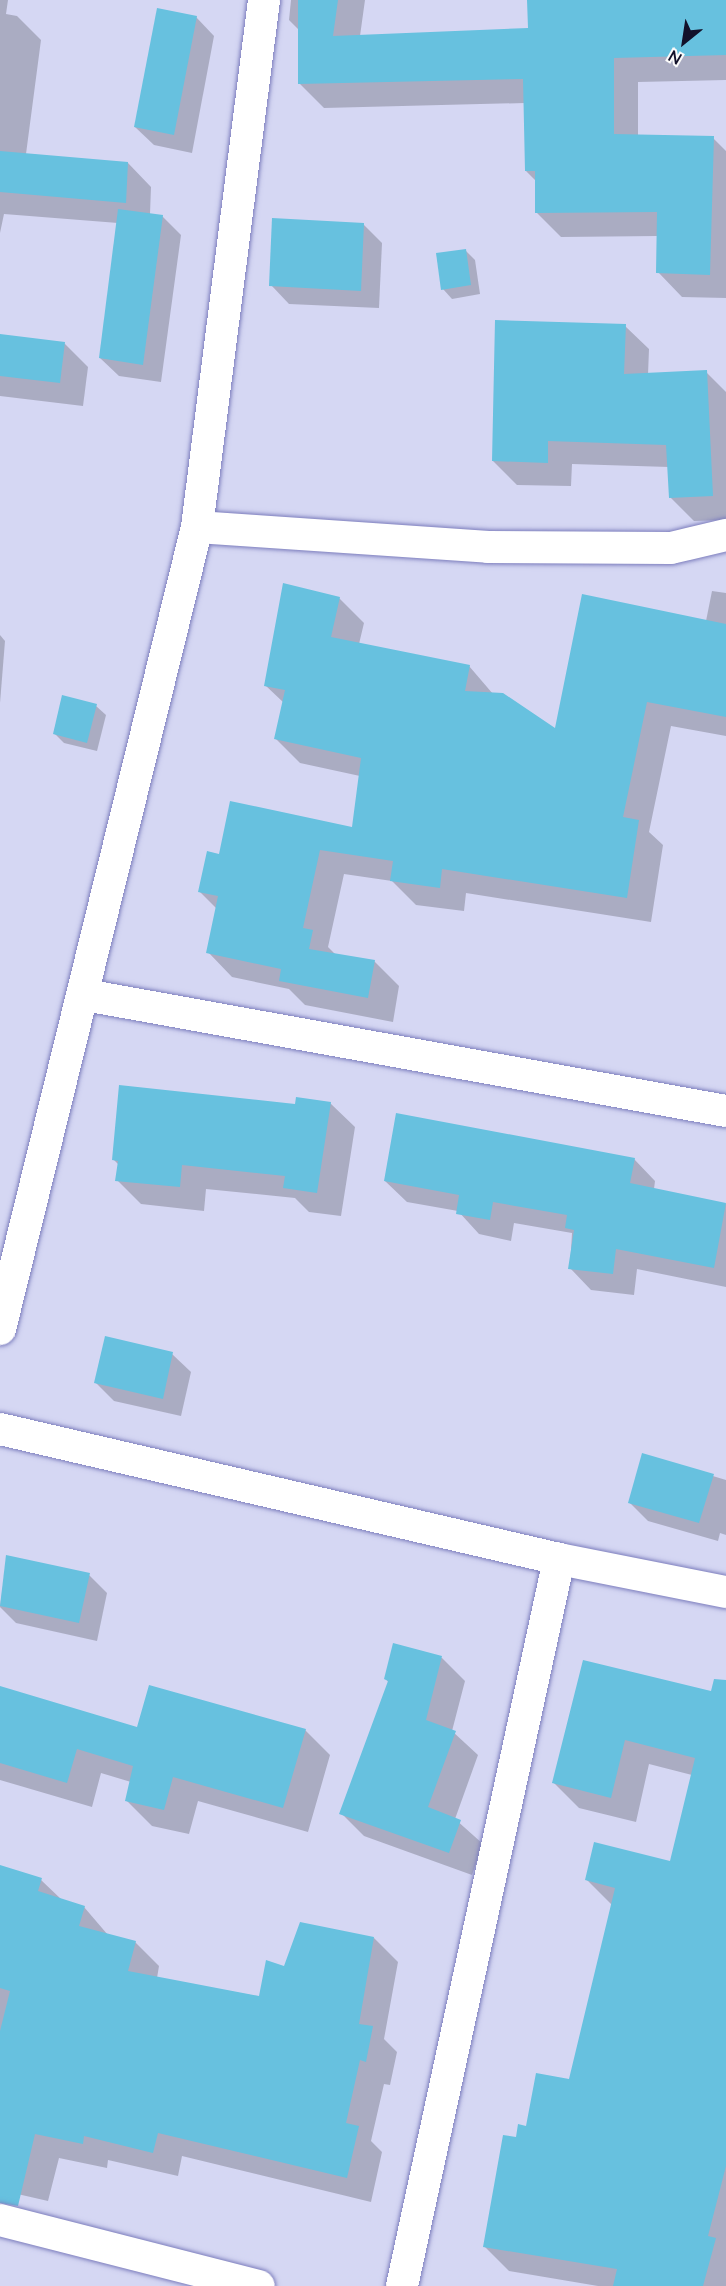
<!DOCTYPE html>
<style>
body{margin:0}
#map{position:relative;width:726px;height:2286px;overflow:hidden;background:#d5d7f3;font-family:Lato,sans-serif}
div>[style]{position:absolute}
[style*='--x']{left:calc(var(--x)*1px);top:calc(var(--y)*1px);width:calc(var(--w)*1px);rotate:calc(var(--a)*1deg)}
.shadow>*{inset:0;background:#0003}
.building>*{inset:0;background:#67c1df}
.roads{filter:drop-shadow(0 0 2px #7c7dbd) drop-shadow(0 0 2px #7c7dbd)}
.minor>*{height:32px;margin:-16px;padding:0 16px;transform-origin:16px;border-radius:16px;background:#fff}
span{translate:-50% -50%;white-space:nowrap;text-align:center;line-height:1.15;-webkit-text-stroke:4.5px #fafafa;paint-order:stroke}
.north{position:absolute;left:654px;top:12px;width:60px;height:60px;-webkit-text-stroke:4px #fafafa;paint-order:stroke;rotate:210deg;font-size:16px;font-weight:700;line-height:24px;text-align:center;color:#12112a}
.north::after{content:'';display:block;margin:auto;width:21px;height:27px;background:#12112a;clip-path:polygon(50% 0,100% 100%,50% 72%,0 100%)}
</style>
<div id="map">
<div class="shadow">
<i style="clip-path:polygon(0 0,8px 0,6px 14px,17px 16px,41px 40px,26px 154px,128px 163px,151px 187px,150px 214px,162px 216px,181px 235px,161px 382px,119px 376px,100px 358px,118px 223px,4px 214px,0 233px)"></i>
<i style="clip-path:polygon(291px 0,365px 0,360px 36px,529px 30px,528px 0,726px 0,726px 80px,638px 82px,638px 136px,713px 138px,726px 151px,726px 298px,682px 297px,658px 272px,658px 236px,561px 237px,537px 213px,536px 181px,526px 171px,525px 103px,324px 108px,299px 83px,300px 31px,289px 20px)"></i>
<i style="clip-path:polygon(196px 17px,214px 36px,192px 153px,154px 145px,135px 127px)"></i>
<i style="clip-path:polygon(363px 224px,382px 243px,379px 308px,289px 304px,271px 285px)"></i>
<i style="clip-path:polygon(466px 251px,475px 260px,480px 294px,452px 299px,443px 289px)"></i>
<i style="clip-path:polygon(625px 326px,649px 349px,648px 375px,706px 372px,726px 392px,726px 520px,694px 521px,670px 497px,669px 467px,572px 464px,571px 486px,517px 485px,493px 461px)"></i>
<i style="clip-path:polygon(0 336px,64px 343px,88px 367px,83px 406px,0 396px)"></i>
<i style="clip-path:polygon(712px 591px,726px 593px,726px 736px,671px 726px,649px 832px,663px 845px,651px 922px,466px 893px,464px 911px,416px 905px,392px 881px,344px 874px,328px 947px,336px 955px,374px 961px,399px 986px,393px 1022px,305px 1005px,289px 989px,232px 977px,208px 952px,217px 909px,200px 892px,220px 856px,353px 829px,360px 776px,300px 763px,275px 738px,284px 703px,265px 685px,339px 598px,364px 623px,359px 644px,469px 666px,493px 694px,556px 731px,706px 621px)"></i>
<i style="clip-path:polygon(0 635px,5px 641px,0 703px)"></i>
<i style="clip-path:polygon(96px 706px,106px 715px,97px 751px,64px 743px,55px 734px)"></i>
<i style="clip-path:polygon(330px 1103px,355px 1127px,341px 1216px,309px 1212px,295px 1198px,206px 1189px,204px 1211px,141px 1204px,117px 1180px,119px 1165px,114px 1160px,297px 1105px)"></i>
<i style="clip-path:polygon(634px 1159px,655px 1181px,654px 1189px,726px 1204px,726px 1287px,637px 1269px,634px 1295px,591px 1290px,570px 1268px,572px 1233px,514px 1223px,511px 1241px,479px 1234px,458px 1211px,407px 1202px,385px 1181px)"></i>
<i style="clip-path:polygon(172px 1354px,191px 1372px,181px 1416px,114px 1401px,96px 1383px)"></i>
<i style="clip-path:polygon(643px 1455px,726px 1480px,726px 1535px,720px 1533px,718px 1541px,648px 1521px,629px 1502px)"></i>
<i style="clip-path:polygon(7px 1557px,89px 1575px,107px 1593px,97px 1641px,16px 1623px,0 1607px)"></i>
<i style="clip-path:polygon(394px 1645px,442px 1658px,465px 1681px,452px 1731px,478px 1755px,455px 1819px,483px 1844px,472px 1875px,364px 1836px,341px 1813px,389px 1683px,386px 1679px)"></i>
<i style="clip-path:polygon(584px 1662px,726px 1698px,726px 2286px,598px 2286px,509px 2271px,484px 2246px,517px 2139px,570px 2081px,612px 1905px,587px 1880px,671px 1862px,692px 1775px,649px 1764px,636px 1822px,579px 1808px,554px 1783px)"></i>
<i style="clip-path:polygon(0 1688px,138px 1729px,305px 1730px,330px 1755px,308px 1832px,198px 1801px,189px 1834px,152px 1826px,127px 1801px,131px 1782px,101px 1773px,92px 1807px,0 1780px)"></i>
<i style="clip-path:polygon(0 1866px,41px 1880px,62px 1900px,84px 1907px,108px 1935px,135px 1942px,159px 1966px,157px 1978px,261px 1997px,284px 1968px,374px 1938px,398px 1962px,384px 2039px,397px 2052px,390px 2085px,384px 2084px,371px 2141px,382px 2152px,371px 2202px,182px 2156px,178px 2176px,108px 2160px,107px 2168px,59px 2158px,48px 2201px,0 2190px)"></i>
</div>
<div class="building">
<i style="clip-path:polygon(298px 0,338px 0,333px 36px,528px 28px,527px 0,726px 0,726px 55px,614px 58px,614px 134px,714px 136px,710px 275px,656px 273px,657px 212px,535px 213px,535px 171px,525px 171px,523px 79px,298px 84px)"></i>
<i style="clip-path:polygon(157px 8px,197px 16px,174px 135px,134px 127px)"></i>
<i style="clip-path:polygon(0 151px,128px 162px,126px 203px,0 192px)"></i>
<i style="clip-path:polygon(118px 209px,163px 215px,143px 365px,99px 358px)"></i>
<i style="clip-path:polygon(272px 218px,364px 223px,361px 291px,269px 286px)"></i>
<i style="clip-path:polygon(466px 249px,471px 285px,441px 290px,436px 253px)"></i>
<i style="clip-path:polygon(495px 320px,626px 324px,624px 374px,707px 370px,713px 496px,669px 498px,666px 445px,548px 441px,548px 463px,492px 461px)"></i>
<i style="clip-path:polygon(0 334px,65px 342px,60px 383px,0 376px)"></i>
<i style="clip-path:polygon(283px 583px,340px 597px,331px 637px,470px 665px,465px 691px,503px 693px,555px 728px,582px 594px,726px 624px,726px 717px,647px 702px,623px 817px,639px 820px,627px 898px,442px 869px,440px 888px,390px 881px,393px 861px,320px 850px,303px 928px,313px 930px,309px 949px,375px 960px,368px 998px,279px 981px,281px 969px,206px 953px,218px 896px,198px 892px,207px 851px,219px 854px,230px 801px,352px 827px,361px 758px,274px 739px,285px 690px,264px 686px)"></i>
<i style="clip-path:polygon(62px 695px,97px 704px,87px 743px,53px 734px)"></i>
<i style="clip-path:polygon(119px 1085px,295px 1104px,296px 1097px,331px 1102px,317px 1193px,283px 1188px,285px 1176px,182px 1165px,180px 1187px,115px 1181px,118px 1161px,112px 1160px)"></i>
<i style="clip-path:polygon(396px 1113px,635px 1158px,630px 1183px,726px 1203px,714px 1268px,616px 1249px,613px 1274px,568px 1269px,574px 1230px,565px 1228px,567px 1215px,493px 1202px,490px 1220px,456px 1214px,459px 1195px,384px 1181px)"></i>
<i style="clip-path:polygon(105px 1336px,173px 1352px,163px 1399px,94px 1383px)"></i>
<i style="clip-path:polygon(642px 1453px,714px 1474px,699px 1523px,628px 1503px)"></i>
<i style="clip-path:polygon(6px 1555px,90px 1573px,79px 1623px,0 1606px)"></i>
<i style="clip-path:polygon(393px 1643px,442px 1656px,426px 1720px,456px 1731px,428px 1807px,461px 1820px,449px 1853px,339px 1814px,388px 1681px,384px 1679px)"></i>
<i style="clip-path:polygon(583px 1660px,711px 1691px,714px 1679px,726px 1680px,726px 2166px,708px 2236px,716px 2238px,703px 2286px,613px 2286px,617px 2269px,483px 2247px,503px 2135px,516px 2137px,518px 2124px,526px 2126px,536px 2073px,569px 2079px,615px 1888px,585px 1880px,594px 1842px,670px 1861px,695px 1758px,625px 1740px,611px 1798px,552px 1783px)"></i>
<i style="clip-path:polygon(149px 1685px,306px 1729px,283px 1808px,173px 1777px,164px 1810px,125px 1801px,133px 1766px,77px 1749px,67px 1783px,0 1763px,0 1686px,137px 1727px)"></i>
<i style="clip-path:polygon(0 1865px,42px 1878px,38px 1891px,85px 1906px,79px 1926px,136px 1941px,128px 1971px,259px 1996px,266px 1960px,284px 1966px,300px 1922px,374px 1937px,359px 2024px,373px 2026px,366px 2062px,360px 2060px,346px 2123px,359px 2126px,347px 2178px,158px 2133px,153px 2153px,84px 2136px,83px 2144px,35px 2134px,18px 2206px,0 2203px,0 2031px,10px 1991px,0 1988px)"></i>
</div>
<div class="roads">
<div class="minor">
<i style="--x:197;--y:527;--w:292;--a:3.9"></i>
<i style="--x:488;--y:547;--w:183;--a:0.3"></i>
<i style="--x:671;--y:548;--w:57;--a:-13.3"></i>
<i style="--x:85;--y:995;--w:651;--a:10.26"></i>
<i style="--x:0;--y:1329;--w:826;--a:-76.2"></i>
<i style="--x:197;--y:527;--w:531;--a:-82.75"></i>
<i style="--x:0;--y:1429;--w:574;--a:13.09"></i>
<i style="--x:559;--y:1559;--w:170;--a:11.2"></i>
<i style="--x:0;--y:2220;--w:267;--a:14.3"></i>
<i style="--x:402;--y:2286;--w:744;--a:-77.81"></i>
</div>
</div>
<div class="north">N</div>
</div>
